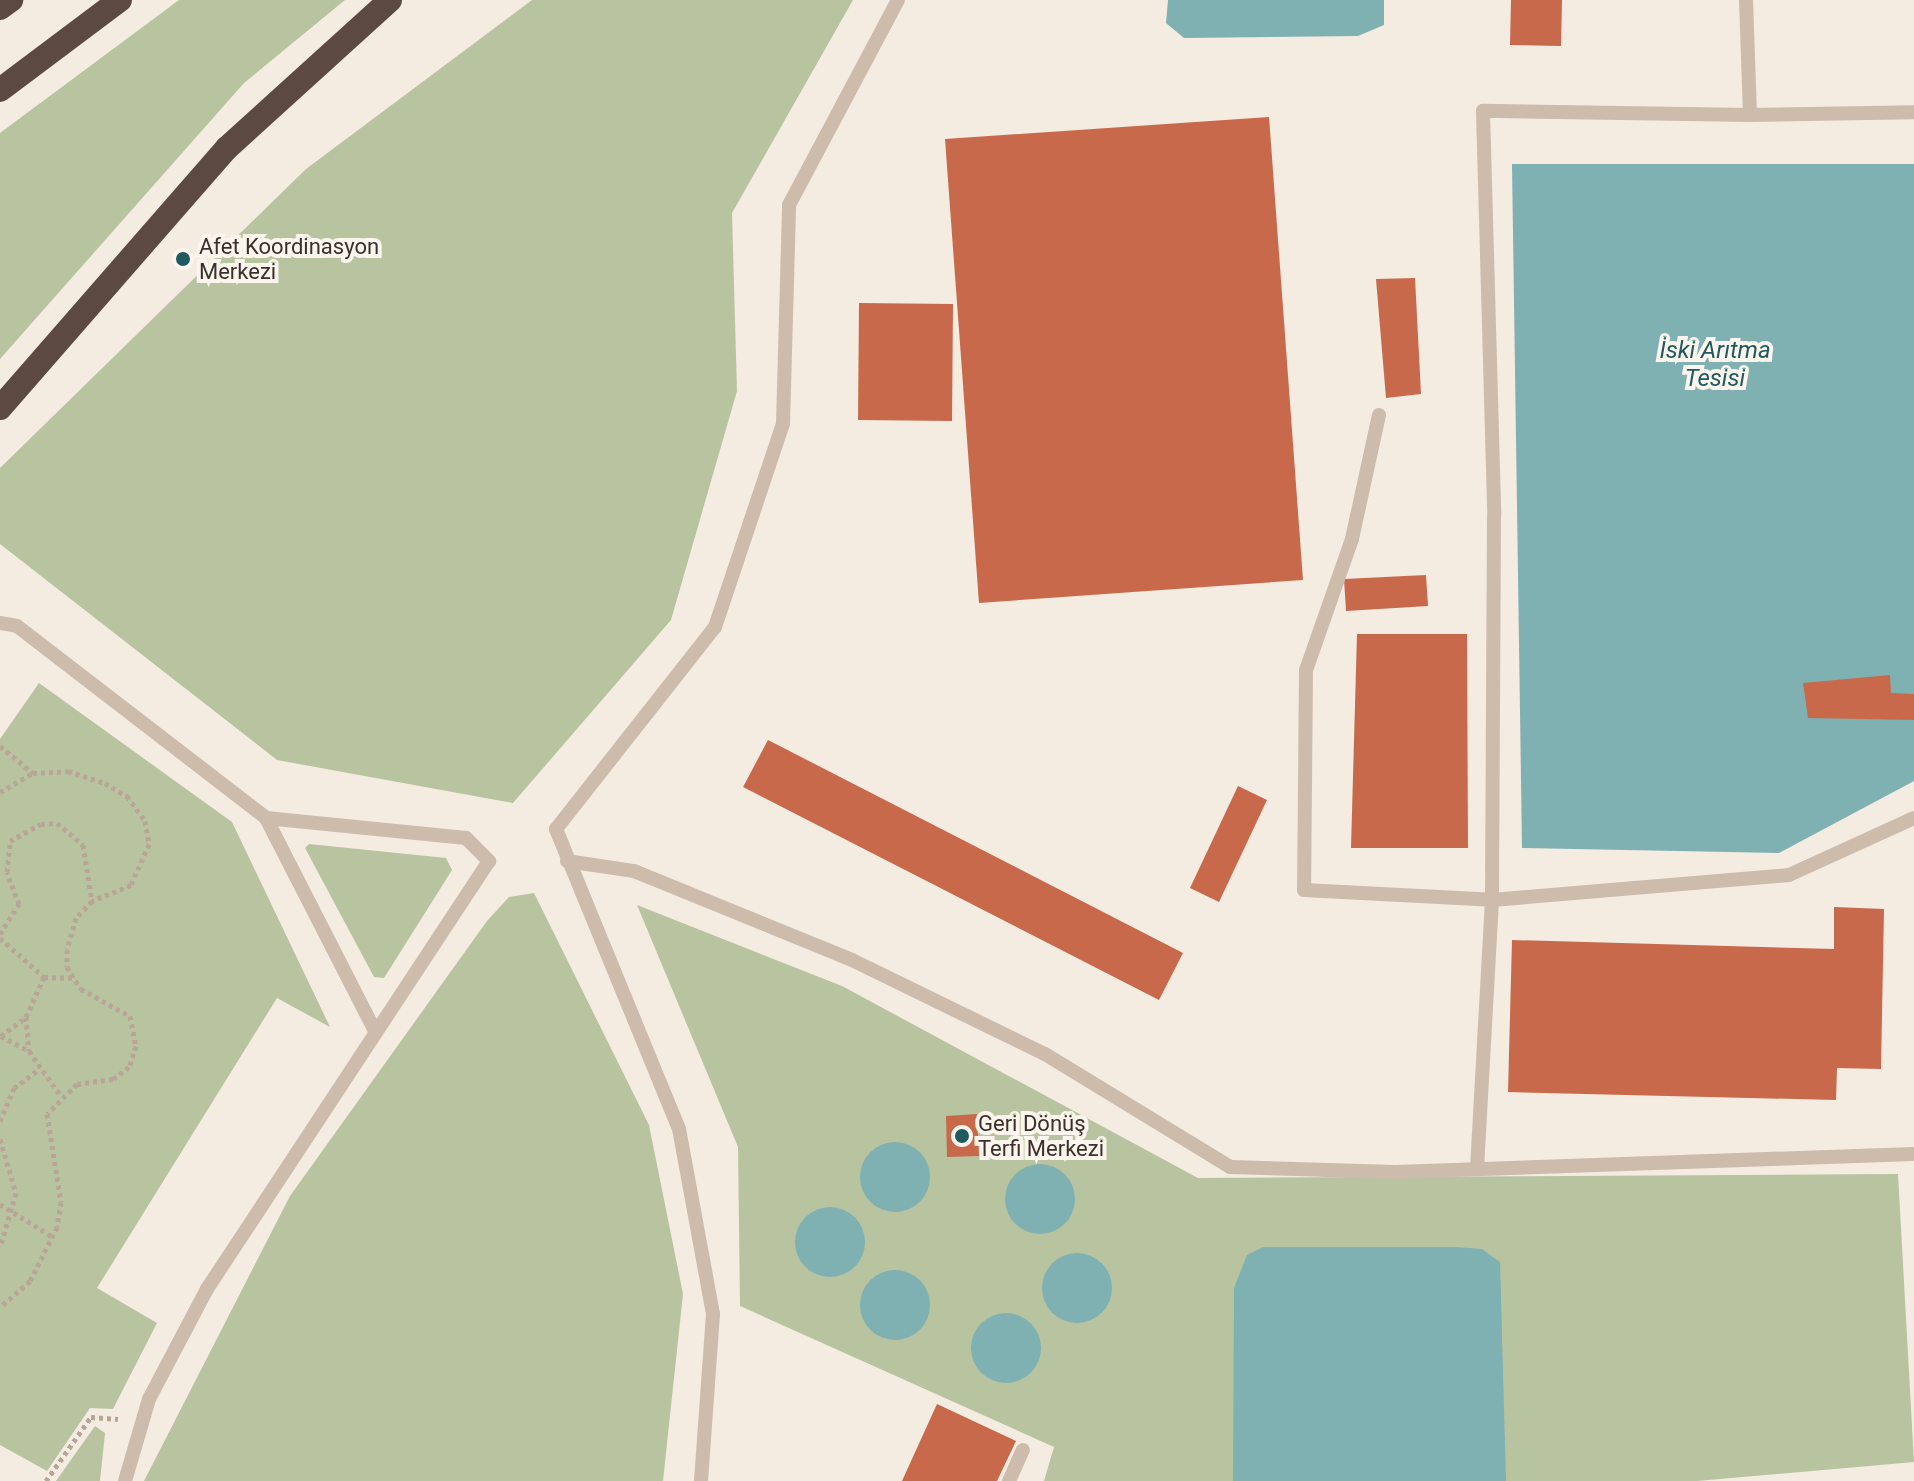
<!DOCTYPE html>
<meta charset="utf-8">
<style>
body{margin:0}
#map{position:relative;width:1914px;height:1481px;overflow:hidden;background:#f4ebe1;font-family:Roboto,sans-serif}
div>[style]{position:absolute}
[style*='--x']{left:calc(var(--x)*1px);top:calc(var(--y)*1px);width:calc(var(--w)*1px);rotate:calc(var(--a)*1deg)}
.green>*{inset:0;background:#b8c4a0}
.water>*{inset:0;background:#7fb0b2}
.round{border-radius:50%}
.building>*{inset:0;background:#c8694b}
.path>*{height:5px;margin-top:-2.5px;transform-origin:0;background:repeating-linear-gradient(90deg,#b9a596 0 4px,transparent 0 8px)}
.lane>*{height:14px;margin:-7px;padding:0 7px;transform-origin:7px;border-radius:7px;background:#cdbbac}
.highway>*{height:24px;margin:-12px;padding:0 12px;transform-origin:12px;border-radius:12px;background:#5c4a42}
.dots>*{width:22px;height:22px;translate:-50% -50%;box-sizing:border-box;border:4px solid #fbf5ee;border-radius:50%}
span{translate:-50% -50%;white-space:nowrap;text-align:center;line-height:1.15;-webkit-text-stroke:8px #fbf5ee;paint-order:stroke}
.poi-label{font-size:22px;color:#3b302b}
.left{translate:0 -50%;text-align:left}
.water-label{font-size:24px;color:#1f5a5e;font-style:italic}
</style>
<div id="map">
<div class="green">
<i style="clip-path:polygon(179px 0,345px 0,244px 83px,0 359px,0 133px)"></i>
<i style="clip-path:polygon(532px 0,853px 0,732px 213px,737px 391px,671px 620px,513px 803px,277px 760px,0 544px,0 468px,306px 169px)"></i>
<i style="clip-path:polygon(39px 683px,232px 822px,330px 1027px,277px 998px,97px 1288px,157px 1323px,113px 1409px,90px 1408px,47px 1471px,0 1445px,0 739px)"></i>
<i style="clip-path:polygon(309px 844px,446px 858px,452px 870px,384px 978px,374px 977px,305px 848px)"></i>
<i style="clip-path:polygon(534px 893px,649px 1125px,683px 1294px,663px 1481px,144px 1481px,290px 1196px,487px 921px,509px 897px)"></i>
<i style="clip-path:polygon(637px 905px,842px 986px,1198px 1178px,1898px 1174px,1914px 1462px,1697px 1481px,1044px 1481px,1054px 1447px,740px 1306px,738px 1147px)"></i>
<i style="clip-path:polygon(95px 1426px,105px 1433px,100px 1481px,56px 1481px)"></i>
</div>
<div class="water">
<i style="clip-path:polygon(1168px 0,1384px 0,1384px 25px,1358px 36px,1184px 38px,1166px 23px)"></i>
<i style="clip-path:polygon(1512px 164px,1914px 164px,1914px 781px,1779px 853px,1522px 848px)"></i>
<i class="round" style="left:860px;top:1142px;width:70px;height:70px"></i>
<i class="round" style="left:1005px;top:1164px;width:70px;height:70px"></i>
<i class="round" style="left:795px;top:1207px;width:70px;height:70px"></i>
<i style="clip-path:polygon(1263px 1247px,1455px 1247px,1482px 1249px,1500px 1262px,1506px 1481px,1233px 1481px,1234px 1288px,1247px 1255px)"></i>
<i class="round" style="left:1042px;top:1253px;width:70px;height:70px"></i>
<i class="round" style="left:860px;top:1270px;width:70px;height:70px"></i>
<i class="round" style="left:971px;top:1313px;width:70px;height:70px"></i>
</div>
<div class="building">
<i style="clip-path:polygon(1511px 0,1562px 0,1561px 46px,1510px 45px)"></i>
<i style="clip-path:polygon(1269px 117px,1303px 580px,979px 603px,945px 139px)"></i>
<i style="clip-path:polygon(1415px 278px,1421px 394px,1386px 398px,1376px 279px)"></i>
<i style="clip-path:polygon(859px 303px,953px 304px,952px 421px,858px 420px)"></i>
<i style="clip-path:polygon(1426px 575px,1428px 606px,1346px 611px,1344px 579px)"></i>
<i style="clip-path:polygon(1357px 634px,1467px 634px,1468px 848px,1351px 848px)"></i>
<i style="clip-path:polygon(1890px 675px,1891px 693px,1914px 694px,1914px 720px,1808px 718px,1803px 683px)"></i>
<i style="clip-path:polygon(768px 740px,1183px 953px,1159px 1000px,743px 787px)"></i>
<i style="clip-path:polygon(1238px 786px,1267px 800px,1219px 902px,1190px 888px)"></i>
<i style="clip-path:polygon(1834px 907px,1884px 909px,1881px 1069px,1837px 1068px,1836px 1100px,1508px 1092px,1512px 940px,1834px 949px)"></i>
<i style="clip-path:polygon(977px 1114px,979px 1156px,947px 1157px,946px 1116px)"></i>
<i style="clip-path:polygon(937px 1404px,1016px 1441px,997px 1481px,902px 1481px)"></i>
</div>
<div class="path">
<i style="--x:0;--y:746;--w:43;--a:39.3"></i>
<i style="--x:0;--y:792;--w:38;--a:-30"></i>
<i style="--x:33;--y:773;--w:35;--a:-3"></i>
<i style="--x:68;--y:771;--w:39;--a:18"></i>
<i style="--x:105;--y:783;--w:26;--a:31"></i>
<i style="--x:127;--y:796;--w:31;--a:54"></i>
<i style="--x:145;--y:821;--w:23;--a:80"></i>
<i style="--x:149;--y:844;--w:45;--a:113.7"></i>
<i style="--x:131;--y:885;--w:42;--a:157.7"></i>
<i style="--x:92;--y:901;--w:23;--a:133"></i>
<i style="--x:76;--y:918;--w:33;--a:106"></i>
<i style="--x:67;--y:950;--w:17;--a:90"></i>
<i style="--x:67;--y:967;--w:26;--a:58"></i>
<i style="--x:81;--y:989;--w:56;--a:28.9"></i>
<i style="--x:130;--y:1016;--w:31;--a:79"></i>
<i style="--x:136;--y:1046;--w:22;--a:108"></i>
<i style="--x:129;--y:1067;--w:20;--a:143"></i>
<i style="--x:113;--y:1079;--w:36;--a:172"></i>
<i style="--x:77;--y:1084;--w:42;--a:135"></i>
<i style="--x:47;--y:1114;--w:89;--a:81"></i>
<i style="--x:61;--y:1202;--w:25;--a:99"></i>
<i style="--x:57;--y:1227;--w:60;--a:116.6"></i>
<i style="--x:30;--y:1281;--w:40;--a:139"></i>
<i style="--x:0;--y:934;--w:36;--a:-58"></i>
<i style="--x:19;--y:904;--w:34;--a:-111"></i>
<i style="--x:7;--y:872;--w:31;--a:-84"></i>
<i style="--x:10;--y:841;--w:35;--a:-29"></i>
<i style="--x:41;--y:824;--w:16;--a:-4"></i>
<i style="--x:57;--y:823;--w:34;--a:40"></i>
<i style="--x:83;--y:845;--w:57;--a:80.9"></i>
<i style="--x:0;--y:938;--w:59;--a:41.6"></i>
<i style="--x:44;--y:977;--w:28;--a:2"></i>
<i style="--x:26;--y:1017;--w:34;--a:85"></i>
<i style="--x:29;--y:1051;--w:55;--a:54.6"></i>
<i style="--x:1;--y:1036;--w:31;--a:-37"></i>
<i style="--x:26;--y:1017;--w:44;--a:-65.8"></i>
<i style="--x:1;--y:1036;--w:32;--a:28"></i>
<i style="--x:0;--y:1121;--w:36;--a:-67"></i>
<i style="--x:14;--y:1088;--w:31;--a:-37"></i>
<i style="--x:0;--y:1139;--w:56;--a:73.5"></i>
<i style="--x:16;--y:1193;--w:56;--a:106.5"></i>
<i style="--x:0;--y:1204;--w:62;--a:31.9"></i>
<i style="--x:46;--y:1481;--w:78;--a:-54.9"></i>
<i style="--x:91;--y:1417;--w:27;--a:4"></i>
</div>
<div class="lane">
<i style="--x:1746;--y:0;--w:115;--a:88"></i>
<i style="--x:1750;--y:115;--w:267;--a:-179.1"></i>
<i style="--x:1483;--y:111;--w:405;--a:88.4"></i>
<i style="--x:1494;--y:516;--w:384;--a:90.3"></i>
<i style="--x:1492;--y:900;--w:298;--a:-4.8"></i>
<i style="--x:1789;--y:875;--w:137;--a:-24.5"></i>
<i style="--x:1750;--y:115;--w:164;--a:-1"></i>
<i style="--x:1379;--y:415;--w:127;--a:102.3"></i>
<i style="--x:1352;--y:539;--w:139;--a:109.3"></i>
<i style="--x:1306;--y:670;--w:220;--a:90.5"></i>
<i style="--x:1304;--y:890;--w:188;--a:3"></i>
<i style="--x:1492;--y:900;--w:267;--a:93.2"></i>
<i style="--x:0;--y:623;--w:17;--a:10"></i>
<i style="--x:17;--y:626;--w:314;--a:37.6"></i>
<i style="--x:266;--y:818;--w:201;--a:5.7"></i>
<i style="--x:466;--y:838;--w:33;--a:45"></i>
<i style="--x:489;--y:861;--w:513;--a:123.38"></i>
<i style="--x:207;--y:1289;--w:124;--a:117.8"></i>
<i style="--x:149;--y:1399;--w:85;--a:106.3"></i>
<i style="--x:266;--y:818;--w:239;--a:62.9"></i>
<i style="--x:567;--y:861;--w:68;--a:8.5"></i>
<i style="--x:634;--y:871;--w:235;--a:22.2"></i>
<i style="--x:852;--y:960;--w:215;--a:26"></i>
<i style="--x:1045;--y:1054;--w:217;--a:31.4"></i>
<i style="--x:1230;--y:1167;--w:165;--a:1.7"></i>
<i style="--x:1395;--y:1172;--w:519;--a:-1.99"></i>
<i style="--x:701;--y:1481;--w:167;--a:-85.9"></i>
<i style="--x:713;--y:1314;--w:188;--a:-100.4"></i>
<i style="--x:679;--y:1129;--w:324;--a:-112.3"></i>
<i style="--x:556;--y:829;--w:257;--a:-51.8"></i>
<i style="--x:715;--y:627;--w:214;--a:-71.5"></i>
<i style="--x:783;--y:424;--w:219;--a:-88.4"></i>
<i style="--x:789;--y:205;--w:232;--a:-62"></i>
<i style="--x:1009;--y:1481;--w:34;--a:-66"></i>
</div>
<div class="highway">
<i style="--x:0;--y:8;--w:14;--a:-36"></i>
<i style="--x:0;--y:90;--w:150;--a:-36.9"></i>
<i style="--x:0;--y:408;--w:345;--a:-48.9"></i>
<i style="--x:227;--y:148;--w:220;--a:-42.2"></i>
</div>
<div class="dots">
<i style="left:183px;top:259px;background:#1f5a5e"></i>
<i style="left:962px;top:1136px;background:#1f5a5e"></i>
</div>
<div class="poi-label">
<span class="left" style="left:199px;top:259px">Afet Koordinasyon<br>Merkezi</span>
<span class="left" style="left:978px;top:1136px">Geri Dönüş<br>Terfi Merkezi</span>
</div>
<div class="water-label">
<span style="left:1715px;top:365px">İski Arıtma<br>Tesisi</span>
</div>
</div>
